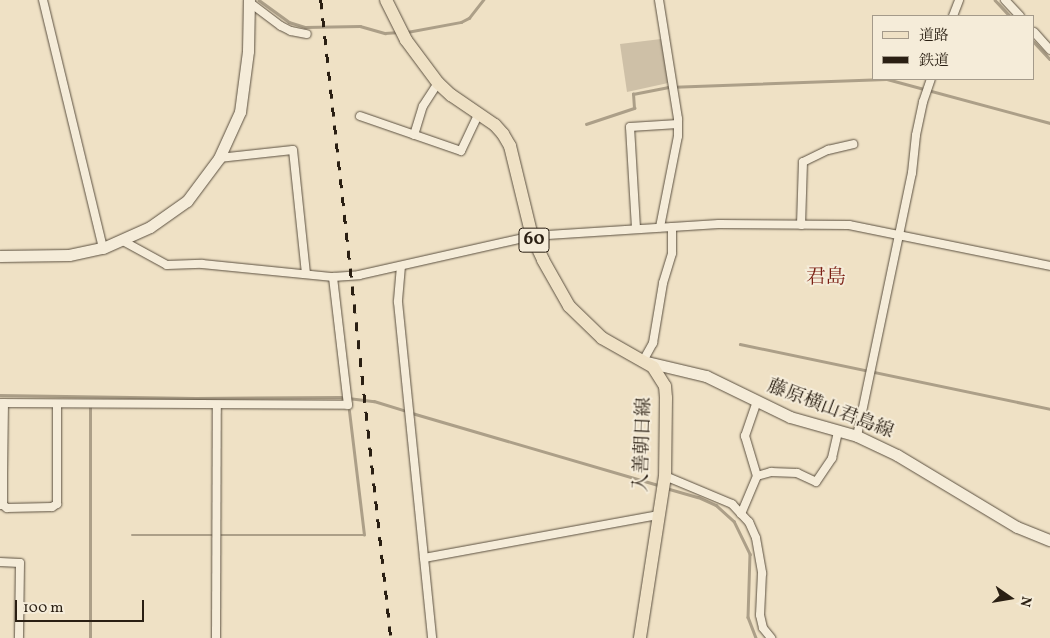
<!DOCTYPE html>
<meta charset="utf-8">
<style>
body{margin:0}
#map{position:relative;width:1050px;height:638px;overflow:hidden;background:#efe1c5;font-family:Vollkorn,"Noto Serif JP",serif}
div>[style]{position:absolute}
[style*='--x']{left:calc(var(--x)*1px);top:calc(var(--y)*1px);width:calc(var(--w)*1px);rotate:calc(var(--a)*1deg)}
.green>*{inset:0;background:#cec0a7}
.stream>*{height:2.5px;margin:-1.25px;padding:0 1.25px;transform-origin:1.25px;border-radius:1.25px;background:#ac9f88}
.roads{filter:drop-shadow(0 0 1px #5b5040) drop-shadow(0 0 1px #5b5040)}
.street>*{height:8px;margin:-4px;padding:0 4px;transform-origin:4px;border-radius:4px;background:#f5ecd9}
.secondary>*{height:11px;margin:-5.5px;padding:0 5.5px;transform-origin:5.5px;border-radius:5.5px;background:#f5ecd9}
.primary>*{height:12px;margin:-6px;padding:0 6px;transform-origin:6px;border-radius:6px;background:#efe1c5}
.rail>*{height:2.5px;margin-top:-1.25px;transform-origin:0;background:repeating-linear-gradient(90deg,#2a1f13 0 9px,transparent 0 18px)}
span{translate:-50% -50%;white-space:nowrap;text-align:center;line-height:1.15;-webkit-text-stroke:4px #f5ecd9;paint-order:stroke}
.shield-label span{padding:1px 4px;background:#f5ecd9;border:1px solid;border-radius:4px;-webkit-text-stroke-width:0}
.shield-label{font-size:18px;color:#2a1f13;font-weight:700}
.street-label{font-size:19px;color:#2a1f13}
.neighbourhood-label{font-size:20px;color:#7a1f14}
.legend{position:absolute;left:872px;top:15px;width:162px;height:65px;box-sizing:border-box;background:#f5ecd9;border:1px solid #a49a8a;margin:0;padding:6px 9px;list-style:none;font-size:15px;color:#2a1f13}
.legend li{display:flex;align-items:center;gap:10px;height:25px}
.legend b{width:25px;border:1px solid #a49a8a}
.north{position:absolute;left:985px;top:573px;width:50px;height:50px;-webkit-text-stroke:4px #f5ecd9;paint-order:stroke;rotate:103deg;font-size:14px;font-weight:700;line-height:20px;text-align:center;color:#2a1f13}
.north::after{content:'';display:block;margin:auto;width:18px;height:22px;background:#2a1f13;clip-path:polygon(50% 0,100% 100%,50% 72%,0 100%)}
.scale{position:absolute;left:15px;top:600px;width:129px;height:22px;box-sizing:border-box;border:2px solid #2a1f13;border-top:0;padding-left:6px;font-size:15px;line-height:18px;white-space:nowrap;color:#2a1f13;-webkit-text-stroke:4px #f5ecd9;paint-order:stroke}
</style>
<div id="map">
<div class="green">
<i style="clip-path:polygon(661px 39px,668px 83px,627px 92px,620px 44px)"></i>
</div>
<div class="stream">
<i style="--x:259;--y:0;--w:37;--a:36"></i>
<i style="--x:289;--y:22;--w:17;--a:17"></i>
<i style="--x:305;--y:27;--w:55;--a:-1"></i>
<i style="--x:360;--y:26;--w:26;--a:16"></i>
<i style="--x:385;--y:33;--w:14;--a:-4"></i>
<i style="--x:995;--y:0;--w:22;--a:47"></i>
<i style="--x:407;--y:32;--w:55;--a:-10.5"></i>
<i style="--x:461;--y:22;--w:9;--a:-27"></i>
<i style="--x:469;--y:18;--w:23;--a:-52"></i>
<i style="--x:1034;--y:42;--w:23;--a:47"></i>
<i style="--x:887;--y:79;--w:169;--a:15.1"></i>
<i style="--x:586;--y:124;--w:51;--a:-18.4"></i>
<i style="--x:634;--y:108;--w:14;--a:-94"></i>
<i style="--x:633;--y:94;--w:36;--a:-11"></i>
<i style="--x:668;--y:87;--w:218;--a:-2.1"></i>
<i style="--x:740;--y:344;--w:317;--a:11.8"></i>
<i style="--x:0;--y:395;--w:195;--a:0.9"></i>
<i style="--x:195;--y:398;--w:145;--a:-0.4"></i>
<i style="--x:340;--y:397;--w:34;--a:7"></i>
<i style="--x:374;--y:401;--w:34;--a:17"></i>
<i style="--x:412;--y:413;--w:256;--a:16.3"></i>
<i style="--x:666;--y:488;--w:33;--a:16"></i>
<i style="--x:698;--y:497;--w:20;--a:24"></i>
<i style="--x:716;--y:505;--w:24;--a:42"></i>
<i style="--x:734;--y:521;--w:37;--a:64"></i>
<i style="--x:750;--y:554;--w:63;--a:91.8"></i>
<i style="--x:748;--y:617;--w:22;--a:69"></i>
<i style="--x:132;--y:535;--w:232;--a:0"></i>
<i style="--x:364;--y:535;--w:125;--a:-96.9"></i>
<i style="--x:90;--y:638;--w:233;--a:-90"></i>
</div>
<div class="roads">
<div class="street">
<i style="--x:43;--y:0;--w:255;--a:76.4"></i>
<i style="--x:659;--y:0;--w:121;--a:80.9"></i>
<i style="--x:678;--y:119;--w:17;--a:90"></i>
<i style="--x:678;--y:136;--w:93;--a:101.2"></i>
<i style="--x:1005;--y:0;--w:22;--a:47"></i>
<i style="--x:249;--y:2;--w:40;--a:37"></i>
<i style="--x:281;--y:26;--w:11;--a:27"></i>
<i style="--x:291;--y:31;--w:16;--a:11"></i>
<i style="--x:953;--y:16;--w:17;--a:-69"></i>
<i style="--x:1034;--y:32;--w:24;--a:48"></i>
<i style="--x:360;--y:116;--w:107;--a:19.1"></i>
<i style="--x:461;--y:151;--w:42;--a:-64.7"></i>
<i style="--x:414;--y:135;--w:30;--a:-73"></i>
<i style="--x:423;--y:106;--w:27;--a:-57"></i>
<i style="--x:219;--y:158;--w:74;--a:-6.2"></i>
<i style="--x:293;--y:150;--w:124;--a:84"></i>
<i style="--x:801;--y:225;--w:63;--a:-88.2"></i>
<i style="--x:803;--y:162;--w:28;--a:-26"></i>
<i style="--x:828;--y:150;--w:26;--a:-13"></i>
<i style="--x:636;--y:228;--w:101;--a:-93.4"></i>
<i style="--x:630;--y:127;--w:48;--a:-3.6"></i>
<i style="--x:123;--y:241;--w:50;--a:28.6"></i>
<i style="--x:167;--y:265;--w:35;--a:-2"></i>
<i style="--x:202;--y:264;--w:132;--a:5.7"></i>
<i style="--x:333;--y:277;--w:26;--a:-4"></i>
<i style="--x:359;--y:275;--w:177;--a:-12.7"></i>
<i style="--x:532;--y:236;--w:187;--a:-3.7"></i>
<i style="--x:719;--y:224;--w:130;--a:0.4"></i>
<i style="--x:849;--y:225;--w:205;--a:11.5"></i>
<i style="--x:401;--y:266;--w:36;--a:95"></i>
<i style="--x:398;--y:302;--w:338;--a:84.2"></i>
<i style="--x:643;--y:361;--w:21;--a:-61"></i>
<i style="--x:653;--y:343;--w:61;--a:-80.5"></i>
<i style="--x:663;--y:283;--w:31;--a:-73"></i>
<i style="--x:672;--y:253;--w:26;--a:-90"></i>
<i style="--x:0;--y:403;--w:348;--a:0.3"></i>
<i style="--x:348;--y:405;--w:129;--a:-96.7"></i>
<i style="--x:857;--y:436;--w:269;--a:-78.2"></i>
<i style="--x:912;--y:173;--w:38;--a:-84"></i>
<i style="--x:916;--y:135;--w:34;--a:-78"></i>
<i style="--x:923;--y:102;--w:24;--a:-71"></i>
<i style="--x:0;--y:474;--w:3;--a:0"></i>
<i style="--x:3;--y:474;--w:71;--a:-89.2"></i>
<i style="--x:665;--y:476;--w:73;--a:22.7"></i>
<i style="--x:732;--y:504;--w:25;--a:47"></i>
<i style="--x:749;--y:522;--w:17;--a:66"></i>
<i style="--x:756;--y:538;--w:36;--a:80"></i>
<i style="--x:762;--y:573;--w:42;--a:92.7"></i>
<i style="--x:760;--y:615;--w:13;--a:77"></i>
<i style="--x:763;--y:628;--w:13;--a:51"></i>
<i style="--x:757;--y:476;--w:15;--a:-16"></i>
<i style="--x:771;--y:472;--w:26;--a:2"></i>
<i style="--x:797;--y:473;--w:21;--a:25"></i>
<i style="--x:816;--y:482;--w:29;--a:-56"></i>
<i style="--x:832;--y:458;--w:28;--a:-77"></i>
<i style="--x:0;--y:505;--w:3;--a:0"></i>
<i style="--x:3;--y:505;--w:31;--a:-90"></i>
<i style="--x:3;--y:505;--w:5;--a:37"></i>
<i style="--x:7;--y:508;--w:45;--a:-1.3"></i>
<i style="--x:52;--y:507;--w:6;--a:-31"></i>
<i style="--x:57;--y:504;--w:100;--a:-90"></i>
<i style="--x:741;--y:514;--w:41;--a:-67.2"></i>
<i style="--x:757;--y:476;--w:42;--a:-106.7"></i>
<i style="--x:745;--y:436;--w:37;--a:-71"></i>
<i style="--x:424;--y:558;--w:239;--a:-10.4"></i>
<i style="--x:0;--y:562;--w:20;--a:3"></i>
<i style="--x:20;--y:563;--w:75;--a:90.8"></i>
<i style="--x:216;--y:638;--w:232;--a:-89.8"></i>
</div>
<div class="secondary">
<i style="--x:0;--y:256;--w:69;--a:-0.8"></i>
<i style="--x:69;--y:255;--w:35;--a:-12"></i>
<i style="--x:103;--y:248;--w:51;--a:-24.1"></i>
<i style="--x:150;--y:227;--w:45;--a:-35.1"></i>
<i style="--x:187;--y:201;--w:54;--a:-53.3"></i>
<i style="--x:219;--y:158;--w:51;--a:-65.5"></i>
<i style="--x:240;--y:112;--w:62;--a:-82.5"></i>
<i style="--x:248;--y:51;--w:51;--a:-88.9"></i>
<i style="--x:647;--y:362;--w:61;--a:13.3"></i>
<i style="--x:706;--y:376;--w:93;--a:26"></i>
<i style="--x:790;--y:417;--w:70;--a:15.8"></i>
<i style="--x:857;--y:436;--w:44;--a:25.4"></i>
<i style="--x:897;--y:455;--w:140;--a:31"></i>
<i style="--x:1017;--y:527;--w:35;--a:22"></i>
</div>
<div class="primary">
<i style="--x:386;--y:0;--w:45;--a:63.4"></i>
<i style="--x:406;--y:40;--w:54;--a:53.3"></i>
<i style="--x:438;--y:83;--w:18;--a:43"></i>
<i style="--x:451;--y:95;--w:53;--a:34.3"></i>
<i style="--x:495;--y:125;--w:12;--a:48"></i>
<i style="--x:503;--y:134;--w:14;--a:60"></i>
<i style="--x:510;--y:146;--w:93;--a:76.3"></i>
<i style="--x:532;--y:236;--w:26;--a:65"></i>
<i style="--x:543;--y:260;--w:53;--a:60.5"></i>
<i style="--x:569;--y:306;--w:46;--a:44.1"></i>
<i style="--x:602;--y:338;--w:59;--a:29.6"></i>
<i style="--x:653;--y:367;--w:22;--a:58"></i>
<i style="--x:665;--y:386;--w:12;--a:85"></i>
<i style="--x:666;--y:398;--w:78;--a:90.7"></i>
<i style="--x:665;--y:476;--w:164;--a:98.8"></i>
</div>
</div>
<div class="rail">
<i style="--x:321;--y:0;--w:642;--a:83.74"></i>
</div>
<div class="shield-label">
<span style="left:534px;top:240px">60</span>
</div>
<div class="street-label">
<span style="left:830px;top:410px;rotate:21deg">藤原横山君島線</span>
<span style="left:644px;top:445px;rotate:-88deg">入善朝日線</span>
</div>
<div class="neighbourhood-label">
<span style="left:826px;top:278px">君島</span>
</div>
<ul class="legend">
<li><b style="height:6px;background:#efe1c5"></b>道路</li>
<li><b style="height:6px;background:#2a1f13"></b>鉄道</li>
</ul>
<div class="north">N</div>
<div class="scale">100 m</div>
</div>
